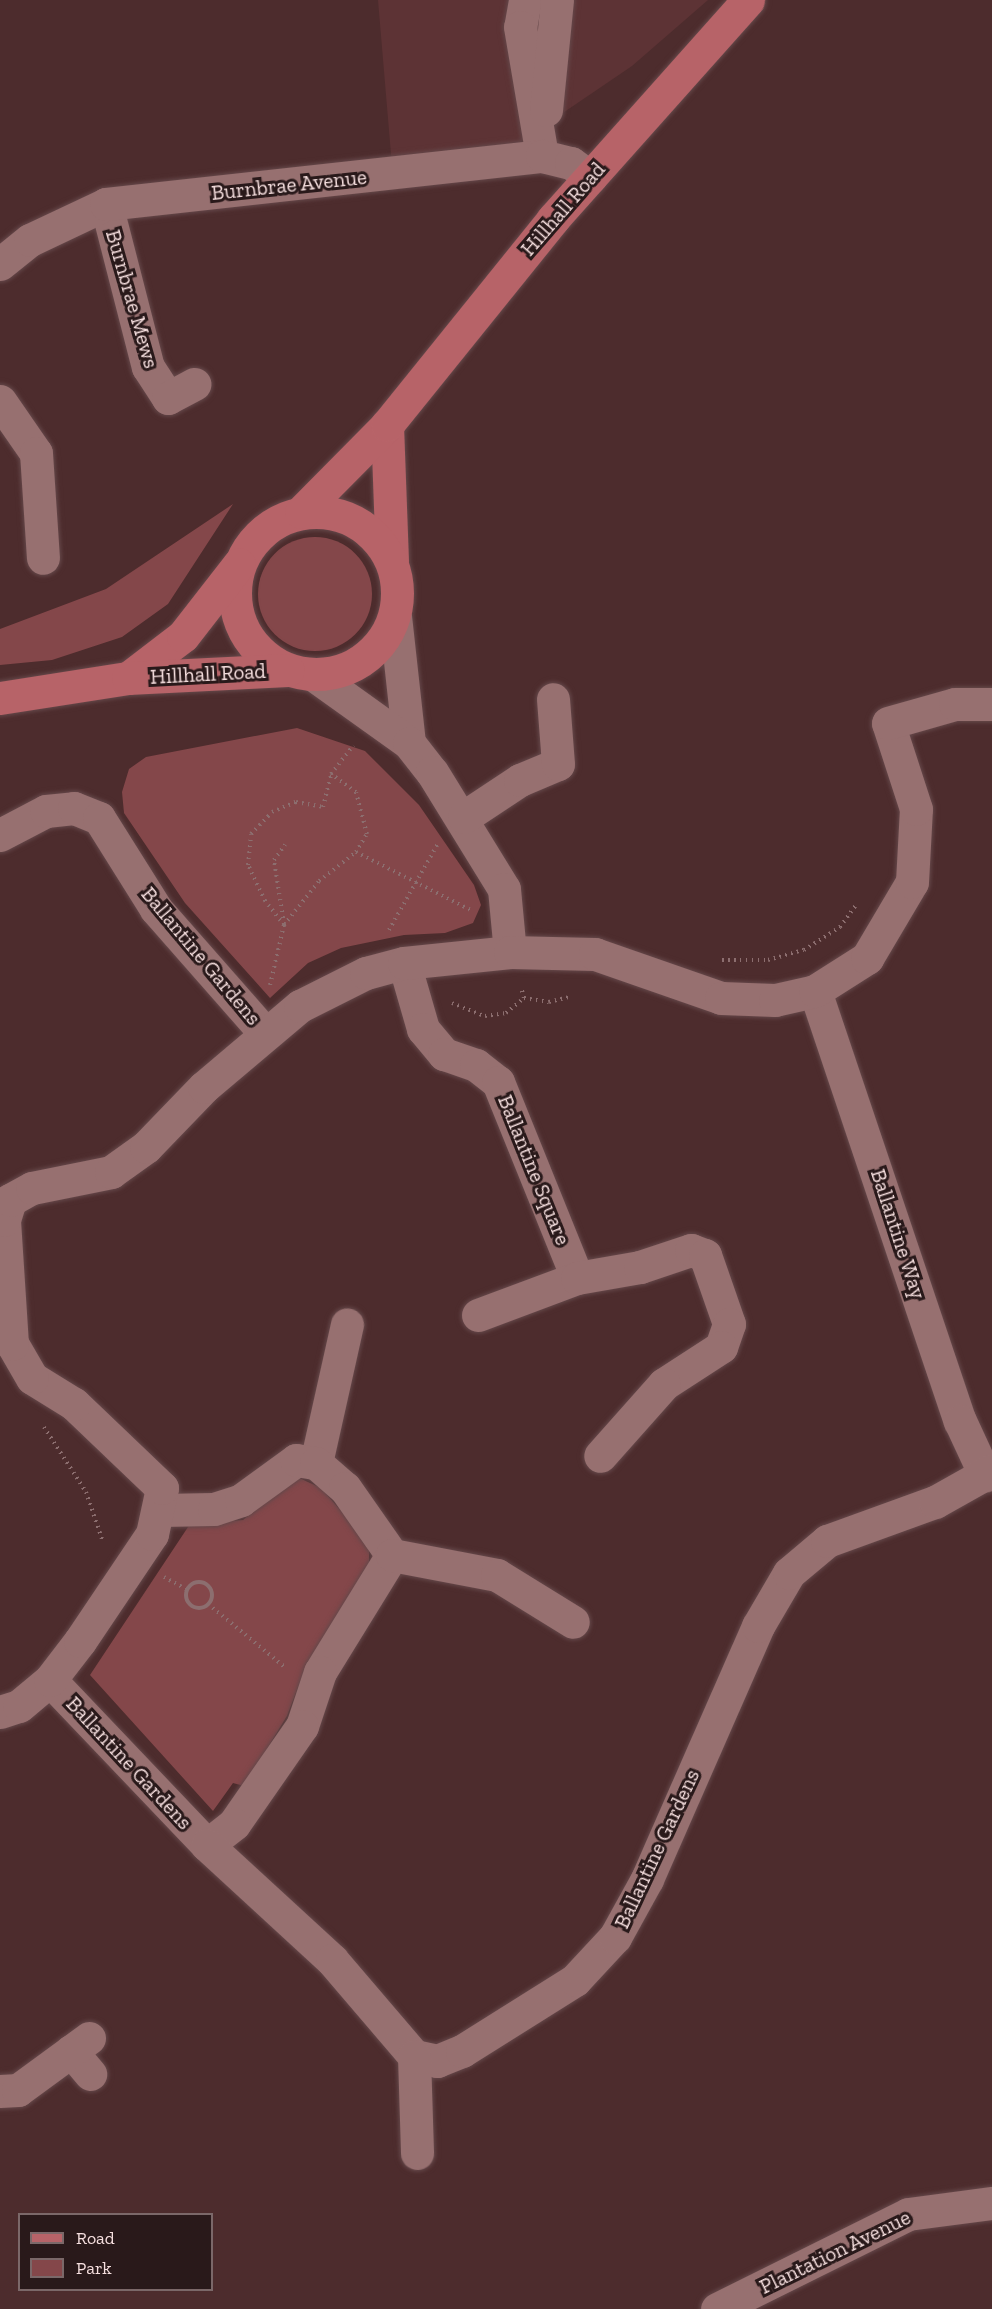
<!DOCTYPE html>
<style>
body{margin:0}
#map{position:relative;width:992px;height:2309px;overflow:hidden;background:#4d2c2d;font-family:"Zilla Slab",serif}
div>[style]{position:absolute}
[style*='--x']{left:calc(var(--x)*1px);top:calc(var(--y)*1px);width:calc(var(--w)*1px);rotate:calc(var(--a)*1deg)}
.built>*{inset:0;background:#5d3335}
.green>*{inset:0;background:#84474a}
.round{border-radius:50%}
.path>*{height:4px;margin-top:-2px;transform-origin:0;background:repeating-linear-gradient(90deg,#8c6e6f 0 1.5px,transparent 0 6px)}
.path>.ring{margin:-2px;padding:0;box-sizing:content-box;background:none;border:4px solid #8c6e6f;border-radius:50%}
.roads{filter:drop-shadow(0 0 2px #65484a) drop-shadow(0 0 2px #65484a)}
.minor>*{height:33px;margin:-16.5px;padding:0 16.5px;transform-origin:16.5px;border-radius:16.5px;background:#977070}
.major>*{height:33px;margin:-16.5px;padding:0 16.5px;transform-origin:16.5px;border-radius:16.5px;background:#b76368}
.major>.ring{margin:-16.5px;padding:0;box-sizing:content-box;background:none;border:33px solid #b76368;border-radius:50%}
span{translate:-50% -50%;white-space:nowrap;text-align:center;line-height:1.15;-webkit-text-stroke:6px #29191a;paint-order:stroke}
.street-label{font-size:21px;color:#f6dfdf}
.legend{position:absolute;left:18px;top:2213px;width:195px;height:78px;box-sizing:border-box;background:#29191a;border:2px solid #7b6869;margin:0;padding:8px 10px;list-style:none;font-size:18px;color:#f6dfdf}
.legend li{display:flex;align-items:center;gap:12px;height:30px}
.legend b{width:30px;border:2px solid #7b6869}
</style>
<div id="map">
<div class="built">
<i style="clip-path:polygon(378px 0,708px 0,632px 66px,498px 157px,392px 166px)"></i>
</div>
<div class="green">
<i style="clip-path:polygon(233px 504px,168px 604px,122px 637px,52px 660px,0 665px,0 629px,106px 589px)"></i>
<i class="round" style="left:258px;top:537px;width:114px;height:114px"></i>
<i style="clip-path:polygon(297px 728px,365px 751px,419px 805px,474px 885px,481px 905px,473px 923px,445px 933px,404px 935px,341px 948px,308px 963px,270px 998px,185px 903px,124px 813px,122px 792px,129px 769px,146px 757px)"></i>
<i style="clip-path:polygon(295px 1476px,321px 1488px,369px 1543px,369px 1572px,308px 1661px,287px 1716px,244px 1786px,233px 1783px,213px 1811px,90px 1675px,190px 1524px,243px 1520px)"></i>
</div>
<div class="path">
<i style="--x:356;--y:852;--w:129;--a:26.8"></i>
<i style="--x:284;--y:924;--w:65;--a:-98.9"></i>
<i style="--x:274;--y:860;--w:19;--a:-54"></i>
<i style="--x:284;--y:925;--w:31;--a:-128"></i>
<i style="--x:265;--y:901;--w:40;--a:-115"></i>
<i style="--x:248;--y:865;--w:31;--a:-84"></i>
<i style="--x:251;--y:834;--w:30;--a:-46"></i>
<i style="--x:272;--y:812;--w:26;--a:-23"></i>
<i style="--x:296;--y:802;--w:27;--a:10"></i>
<i style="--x:323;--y:807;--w:34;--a:-76"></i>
<i style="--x:331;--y:774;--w:36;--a:-52"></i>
<i style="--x:389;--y:930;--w:98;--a:-60.5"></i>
<i style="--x:722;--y:960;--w:46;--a:0"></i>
<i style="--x:768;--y:960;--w:37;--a:-16"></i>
<i style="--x:804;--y:950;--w:43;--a:-32.6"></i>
<i style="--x:840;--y:927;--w:26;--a:-54"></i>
<i style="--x:270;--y:985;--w:62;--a:-76.9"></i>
<i style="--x:284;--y:925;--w:56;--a:-51.5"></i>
<i style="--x:319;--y:881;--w:47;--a:-38.1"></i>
<i style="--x:356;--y:852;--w:21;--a:-59"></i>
<i style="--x:367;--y:834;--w:43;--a:-104.7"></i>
<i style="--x:356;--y:792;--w:31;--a:-144"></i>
<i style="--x:524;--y:998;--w:25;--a:9"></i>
<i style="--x:549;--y:1002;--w:21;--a:-14"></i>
<i style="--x:452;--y:1003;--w:35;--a:22"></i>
<i style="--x:485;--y:1016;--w:21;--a:-8"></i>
<i style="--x:506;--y:1013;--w:23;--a:-40"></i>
<i style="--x:524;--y:998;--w:11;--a:-105"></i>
<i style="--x:44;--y:1427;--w:77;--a:57.1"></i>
<i style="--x:86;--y:1492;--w:53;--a:71.2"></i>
<i style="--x:164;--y:1577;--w:26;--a:29"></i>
<i class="ring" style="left:186px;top:1582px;width:22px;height:22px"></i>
<i style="--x:208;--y:1604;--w:101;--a:39.4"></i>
</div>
<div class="roads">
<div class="minor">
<i style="--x:525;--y:0;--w:27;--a:100"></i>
<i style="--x:520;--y:27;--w:131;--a:80.3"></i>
<i style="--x:546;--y:110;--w:111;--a:-84.3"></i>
<i style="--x:106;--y:204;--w:168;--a:75.6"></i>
<i style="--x:148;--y:367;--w:37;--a:57"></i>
<i style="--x:168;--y:398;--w:30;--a:-28"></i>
<i style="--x:0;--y:264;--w:38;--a:-39"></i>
<i style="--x:30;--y:240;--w:84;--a:-25.3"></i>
<i style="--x:106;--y:204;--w:439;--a:-6.3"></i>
<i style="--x:542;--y:156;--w:30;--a:14"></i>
<i style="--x:571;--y:163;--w:24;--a:36"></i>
<i style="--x:0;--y:401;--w:63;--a:55.3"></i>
<i style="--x:36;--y:453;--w:105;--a:86.2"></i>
<i style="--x:395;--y:616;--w:128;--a:83.7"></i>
<i style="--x:314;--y:675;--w:117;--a:35.6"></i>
<i style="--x:409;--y:743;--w:37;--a:52"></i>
<i style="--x:432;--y:772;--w:137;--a:58.4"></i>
<i style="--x:504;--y:889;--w:63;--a:84.6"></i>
<i style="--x:464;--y:817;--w:67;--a:-33.5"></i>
<i style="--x:520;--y:780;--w:41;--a:-22.8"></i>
<i style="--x:558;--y:764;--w:65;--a:-94.4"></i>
<i style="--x:0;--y:835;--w:52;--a:-27.6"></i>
<i style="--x:46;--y:811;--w:28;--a:-6"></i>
<i style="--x:74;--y:808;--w:27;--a:22"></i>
<i style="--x:99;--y:818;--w:107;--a:57.9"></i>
<i style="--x:156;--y:909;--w:165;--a:48.7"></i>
<i style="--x:404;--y:963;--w:69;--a:73.9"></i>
<i style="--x:423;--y:1029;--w:33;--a:50"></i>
<i style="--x:444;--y:1054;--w:34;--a:19"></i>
<i style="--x:476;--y:1065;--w:28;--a:38"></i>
<i style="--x:498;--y:1082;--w:211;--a:68"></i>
<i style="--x:815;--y:991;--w:454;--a:71.4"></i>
<i style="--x:960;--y:1421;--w:60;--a:65.2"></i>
<i style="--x:478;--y:1315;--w:106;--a:-20.5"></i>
<i style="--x:577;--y:1278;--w:64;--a:-9.9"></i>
<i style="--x:640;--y:1267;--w:54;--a:-18.4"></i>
<i style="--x:691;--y:1250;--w:15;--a:20"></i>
<i style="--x:705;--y:1255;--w:73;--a:70.8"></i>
<i style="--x:729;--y:1324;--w:24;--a:109"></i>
<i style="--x:721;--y:1347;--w:68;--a:147"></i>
<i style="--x:664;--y:1384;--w:96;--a:131.6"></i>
<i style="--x:316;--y:1463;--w:142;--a:-77.4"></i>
<i style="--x:161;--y:1510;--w:53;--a:-1.1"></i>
<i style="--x:214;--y:1509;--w:28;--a:-18"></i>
<i style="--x:241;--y:1500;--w:68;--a:-36"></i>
<i style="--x:296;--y:1460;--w:20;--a:9"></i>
<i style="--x:316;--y:1463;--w:38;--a:41"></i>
<i style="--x:345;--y:1488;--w:82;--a:55"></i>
<i style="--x:392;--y:1555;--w:137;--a:121.6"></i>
<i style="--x:320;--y:1672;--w:57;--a:108.4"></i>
<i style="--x:302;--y:1726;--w:119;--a:124.8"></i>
<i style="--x:234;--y:1824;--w:34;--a:142"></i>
<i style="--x:392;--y:1555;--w:107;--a:10.8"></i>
<i style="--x:497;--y:1575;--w:89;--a:31.7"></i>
<i style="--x:50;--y:1680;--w:228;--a:46.4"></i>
<i style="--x:207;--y:1845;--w:170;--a:42.6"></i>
<i style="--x:332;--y:1960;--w:126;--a:49.5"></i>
<i style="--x:414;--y:2056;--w:24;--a:12"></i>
<i style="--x:437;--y:2061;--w:27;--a:-22"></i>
<i style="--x:462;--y:2051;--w:133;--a:-32.1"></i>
<i style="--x:575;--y:1980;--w:59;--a:-47.1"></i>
<i style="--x:615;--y:1937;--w:66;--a:-61.1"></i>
<i style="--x:647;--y:1879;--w:276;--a:-66.3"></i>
<i style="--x:758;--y:1626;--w:61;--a:-59.7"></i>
<i style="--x:789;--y:1573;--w:50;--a:-40.1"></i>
<i style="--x:827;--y:1541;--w:115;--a:-19.9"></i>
<i style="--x:935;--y:1502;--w:65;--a:-29.3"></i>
<i style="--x:0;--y:1712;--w:20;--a:-18"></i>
<i style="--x:19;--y:1706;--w:40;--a:-40"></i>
<i style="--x:50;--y:1680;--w:49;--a:-52.4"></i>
<i style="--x:80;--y:1641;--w:129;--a:-56.1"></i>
<i style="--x:152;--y:1534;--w:47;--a:-77.7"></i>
<i style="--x:162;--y:1488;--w:122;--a:-136.3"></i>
<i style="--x:74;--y:1404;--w:49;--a:-148.2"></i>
<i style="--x:32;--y:1378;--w:39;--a:-120"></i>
<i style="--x:12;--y:1344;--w:124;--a:-93.7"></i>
<i style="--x:4;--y:1220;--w:21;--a:-73"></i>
<i style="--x:10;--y:1200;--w:25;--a:-29"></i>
<i style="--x:32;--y:1188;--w:81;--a:-11.4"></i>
<i style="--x:111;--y:1172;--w:43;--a:-35.5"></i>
<i style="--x:146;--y:1147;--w:83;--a:-46"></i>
<i style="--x:204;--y:1087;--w:126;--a:-40.2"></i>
<i style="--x:300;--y:1006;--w:74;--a:-26.6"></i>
<i style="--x:366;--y:973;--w:39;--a:-15"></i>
<i style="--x:404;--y:963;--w:107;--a:-5.9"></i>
<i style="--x:510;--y:952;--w:85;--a:1.3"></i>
<i style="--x:595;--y:954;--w:133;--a:19.2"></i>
<i style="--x:721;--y:998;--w:54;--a:2.1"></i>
<i style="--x:775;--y:1000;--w:41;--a:-12.7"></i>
<i style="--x:815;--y:991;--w:62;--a:-32.4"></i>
<i style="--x:867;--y:958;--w:88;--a:-59.4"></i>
<i style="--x:912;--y:882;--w:73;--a:-86.9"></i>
<i style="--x:916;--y:809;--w:90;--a:-108"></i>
<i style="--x:888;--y:723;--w:70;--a:-15.8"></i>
<i style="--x:955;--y:704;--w:37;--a:0"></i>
<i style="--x:71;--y:2051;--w:30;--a:50"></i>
<i style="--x:414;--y:2056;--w:97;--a:88.2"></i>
<i style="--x:0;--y:2091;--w:18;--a:-3"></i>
<i style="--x:18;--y:2090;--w:88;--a:-36.2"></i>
<i style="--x:717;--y:2309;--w:213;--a:-26.4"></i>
<i style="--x:908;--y:2214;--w:85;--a:-7.5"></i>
</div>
<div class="major">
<i style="--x:387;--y:425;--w:136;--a:87.9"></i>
<i class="ring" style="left:235px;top:512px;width:129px;height:129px"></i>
<i style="--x:301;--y:512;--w:122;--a:-45.3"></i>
<i style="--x:387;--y:425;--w:265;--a:-51.1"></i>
<i style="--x:553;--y:219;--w:293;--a:-48.3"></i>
<i style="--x:128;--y:678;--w:69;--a:-37.4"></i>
<i style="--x:183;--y:636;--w:91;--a:-52.1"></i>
<i style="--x:0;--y:698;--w:130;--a:-8.9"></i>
<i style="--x:128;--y:678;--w:160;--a:-2.9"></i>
</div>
</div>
<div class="street-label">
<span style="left:289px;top:185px;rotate:-6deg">Burnbrae Avenue</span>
<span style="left:563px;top:209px;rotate:-49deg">Hillhall Road</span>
<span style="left:132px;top:299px;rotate:74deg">Burnbrae Mews</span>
<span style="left:208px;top:674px;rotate:-3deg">Hillhall Road</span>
<span style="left:201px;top:956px;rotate:50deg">Ballantine Gardens</span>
<span style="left:534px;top:1170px;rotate:68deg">Ballantine Square</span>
<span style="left:898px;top:1234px;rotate:72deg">Ballantine Way</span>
<span style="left:129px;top:1763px;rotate:47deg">Ballantine Gardens</span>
<span style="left:657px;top:1849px;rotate:-65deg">Ballantine Gardens</span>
<span style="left:835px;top:2252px;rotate:-26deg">Plantation Avenue</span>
</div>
<ul class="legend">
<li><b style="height:8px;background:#b76368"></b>Road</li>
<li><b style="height:16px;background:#84474a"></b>Park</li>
</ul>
</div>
